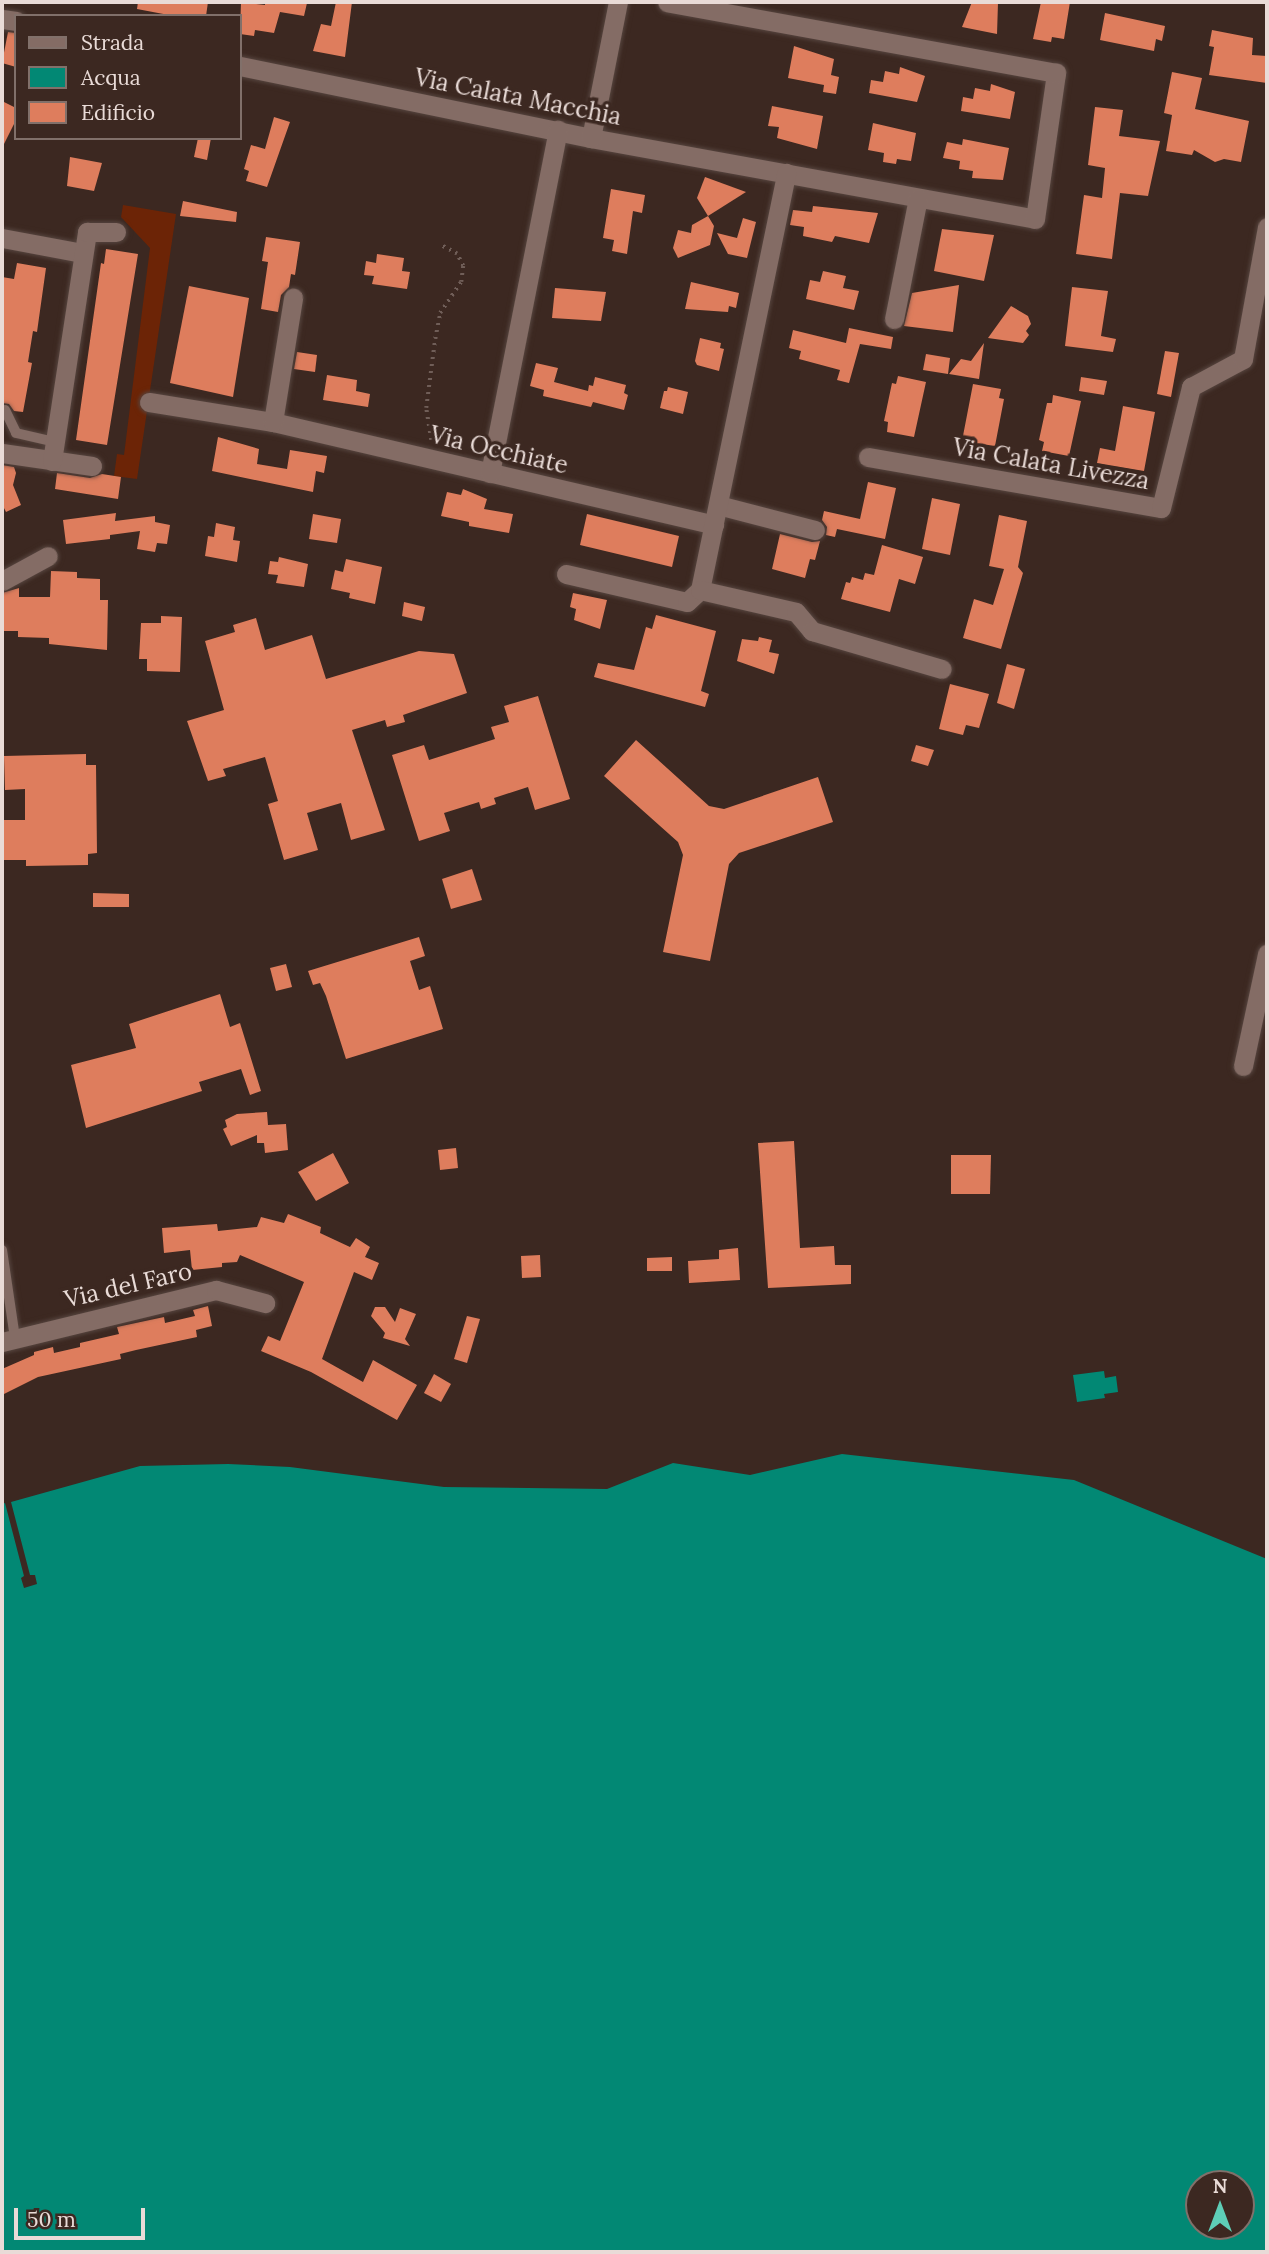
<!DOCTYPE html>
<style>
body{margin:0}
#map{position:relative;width:1269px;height:2254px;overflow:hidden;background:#3c2821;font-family:Lora,serif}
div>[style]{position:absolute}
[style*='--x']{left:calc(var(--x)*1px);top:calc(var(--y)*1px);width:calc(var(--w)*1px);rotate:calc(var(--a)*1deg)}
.green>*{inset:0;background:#6c2406}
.water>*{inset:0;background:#028874}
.building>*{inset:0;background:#de7d5d}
.path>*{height:3.5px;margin-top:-1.75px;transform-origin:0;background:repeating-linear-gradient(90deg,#705e58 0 2px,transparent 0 7px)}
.roads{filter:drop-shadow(0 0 2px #56453f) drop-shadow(0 0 2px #56453f)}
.lane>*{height:10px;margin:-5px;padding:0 5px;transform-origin:5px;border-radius:5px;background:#846c65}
.street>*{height:19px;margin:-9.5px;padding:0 9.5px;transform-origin:9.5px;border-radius:9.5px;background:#846c65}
span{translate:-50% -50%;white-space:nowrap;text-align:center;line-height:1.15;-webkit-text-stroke:7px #3c2821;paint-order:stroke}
.street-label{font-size:24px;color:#e9dbd7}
.frame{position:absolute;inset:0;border:4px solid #e9dbd7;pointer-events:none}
.legend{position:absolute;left:14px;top:14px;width:228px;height:126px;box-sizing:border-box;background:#3c2821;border:2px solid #81706a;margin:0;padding:9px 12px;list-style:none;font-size:21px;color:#e9dbd7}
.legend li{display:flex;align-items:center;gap:14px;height:35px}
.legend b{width:35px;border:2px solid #81706a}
.north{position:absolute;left:1185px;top:2170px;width:70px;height:70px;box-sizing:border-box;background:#3c2821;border:2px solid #81706a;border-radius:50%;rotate:0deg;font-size:19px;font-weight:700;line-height:28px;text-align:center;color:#e9dbd7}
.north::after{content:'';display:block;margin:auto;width:24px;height:32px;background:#5eceb7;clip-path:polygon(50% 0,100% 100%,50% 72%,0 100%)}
.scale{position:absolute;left:14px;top:2208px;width:131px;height:32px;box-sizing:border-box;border:4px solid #e9dbd7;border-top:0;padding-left:9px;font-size:21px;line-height:24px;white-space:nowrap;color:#e9dbd7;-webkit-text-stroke:5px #3c2821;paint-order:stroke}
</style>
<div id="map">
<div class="green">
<i style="clip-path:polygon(123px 205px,176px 214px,137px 479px,114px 476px,117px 454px,124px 455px,150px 248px,121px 217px)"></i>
</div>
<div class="water">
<i style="clip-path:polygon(1104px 1371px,1105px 1378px,1116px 1376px,1118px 1392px,1104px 1394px,1105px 1398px,1077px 1402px,1073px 1375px)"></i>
<i style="clip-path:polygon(evenodd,842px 1454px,1074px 1480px,1267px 1559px,1267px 2252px,2px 2252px,2px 1504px,5px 1503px,24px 1576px,21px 1578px,24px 1588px,37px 1584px,35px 1575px,30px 1575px,11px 1502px,140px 1466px,228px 1464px,290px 1467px,444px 1487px,607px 1489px,673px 1463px,750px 1475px,842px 1454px,1241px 2184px,1241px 2226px,1199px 2226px,1199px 2184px,1241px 2184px)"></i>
</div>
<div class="building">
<i style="clip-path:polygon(138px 2px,208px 2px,206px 16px,174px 16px,137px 9px)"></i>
<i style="clip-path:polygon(241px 2px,265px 5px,265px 2px,307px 3px,304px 16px,280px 12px,274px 33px,255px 30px,254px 36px,240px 34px)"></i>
<i style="clip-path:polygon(336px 2px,352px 2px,345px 57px,313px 51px,321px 24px,331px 26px)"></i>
<i style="clip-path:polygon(972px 2px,998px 2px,997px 34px,962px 27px)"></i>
<i style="clip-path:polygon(1041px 2px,1070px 2px,1064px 39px,1052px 37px,1051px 42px,1033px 39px)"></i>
<i style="clip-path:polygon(1105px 13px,1165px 26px,1162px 41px,1156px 39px,1154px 51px,1100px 40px)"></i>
<i style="clip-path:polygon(1212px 30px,1253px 38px,1252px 55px,1267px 56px,1267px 83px,1209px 75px,1214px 47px,1209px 46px)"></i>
<i style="clip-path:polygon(8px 32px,16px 33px,16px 67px,2px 63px)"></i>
<i style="clip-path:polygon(794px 46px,834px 59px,831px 75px,839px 77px,836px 94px,823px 92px,824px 85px,788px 78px)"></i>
<i style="clip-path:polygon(900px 67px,925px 76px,917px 102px,869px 93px,871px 80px,883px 82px,885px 71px,899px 74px)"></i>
<i style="clip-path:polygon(1172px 72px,1202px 78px,1195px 109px,1249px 121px,1241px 162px,1224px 159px,1215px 162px,1194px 150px,1192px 155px,1166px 151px,1172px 115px,1164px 113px)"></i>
<i style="clip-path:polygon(991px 84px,1015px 92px,1010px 119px,961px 111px,963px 97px,973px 99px,975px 88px,990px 91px)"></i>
<i style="clip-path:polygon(2px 101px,16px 108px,16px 120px,2px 148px)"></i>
<i style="clip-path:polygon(772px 106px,823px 116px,817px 149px,777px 138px,779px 127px,768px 126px)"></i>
<i style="clip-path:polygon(1095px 107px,1123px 110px,1119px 136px,1160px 141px,1148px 196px,1120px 193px,1112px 259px,1076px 254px,1084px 195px,1102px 198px,1105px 168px,1088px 165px)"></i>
<i style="clip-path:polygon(274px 117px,290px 122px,267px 187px,246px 181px,249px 171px,244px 169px,251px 145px,265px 149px)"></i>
<i style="clip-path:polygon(873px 123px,916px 133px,911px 161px,897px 159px,896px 164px,883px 162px,884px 153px,868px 150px)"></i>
<i style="clip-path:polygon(198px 138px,211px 138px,207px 160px,194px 157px)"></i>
<i style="clip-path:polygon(963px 139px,1009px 148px,1003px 180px,972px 178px,973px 171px,959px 169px,960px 161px,943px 158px,947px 142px,962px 145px)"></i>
<i style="clip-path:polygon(70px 157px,102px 163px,94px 191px,67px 186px)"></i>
<i style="clip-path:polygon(705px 177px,746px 192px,708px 216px,697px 198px)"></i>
<i style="clip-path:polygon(611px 189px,645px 195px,642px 213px,633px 211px,627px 254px,612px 251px,614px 240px,603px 238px)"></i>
<i style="clip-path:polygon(183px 201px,237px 212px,236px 222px,180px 216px)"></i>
<i style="clip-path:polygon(813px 206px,878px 213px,869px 243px,835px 236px,832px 242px,803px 236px,804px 227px,790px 225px,793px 210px,812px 212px)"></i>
<i style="clip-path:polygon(708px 216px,714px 226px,710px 245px,678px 258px,673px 248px,678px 230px,691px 233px,692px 225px)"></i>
<i style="clip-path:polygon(743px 218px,756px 222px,747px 258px,728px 254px,717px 233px,737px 238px)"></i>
<i style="clip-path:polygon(942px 229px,994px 235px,984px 281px,934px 271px)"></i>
<i style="clip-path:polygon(266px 237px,300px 242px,295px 275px,291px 274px,289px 287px,281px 295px,278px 312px,261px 309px,268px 262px,262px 261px)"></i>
<i style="clip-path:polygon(106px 249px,138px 254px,107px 445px,76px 440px,101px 263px,104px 264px)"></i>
<i style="clip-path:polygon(377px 254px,404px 258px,402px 271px,410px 272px,407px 289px,372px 284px,374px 276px,364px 275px,366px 261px,376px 263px)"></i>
<i style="clip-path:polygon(17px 263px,46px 268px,37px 332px,33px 331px,28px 362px,32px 363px,23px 412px,14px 411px,9px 404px,2px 403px,2px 277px,14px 279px)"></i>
<i style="clip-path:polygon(823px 271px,846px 276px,843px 288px,859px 291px,854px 310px,806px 299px,810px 280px,820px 282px)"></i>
<i style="clip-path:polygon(691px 282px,739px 293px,736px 308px,729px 306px,728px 312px,685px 309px)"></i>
<i style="clip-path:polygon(959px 285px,953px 332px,904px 326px,912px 293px)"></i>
<i style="clip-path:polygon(189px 286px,249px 298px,233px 397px,170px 383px)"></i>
<i style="clip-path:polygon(1072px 287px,1108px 291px,1101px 336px,1116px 339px,1113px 352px,1065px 346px)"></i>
<i style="clip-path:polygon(555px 288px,606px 292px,601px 321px,552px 318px)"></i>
<i style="clip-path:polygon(1011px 306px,1028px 316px,1031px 324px,1026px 331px,1029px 335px,1023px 343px,988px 338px)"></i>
<i style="clip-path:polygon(849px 328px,893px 337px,891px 349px,860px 344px,849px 383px,837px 380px,840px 370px,799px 359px,801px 351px,789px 348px,793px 330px,846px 343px)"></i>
<i style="clip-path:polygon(700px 338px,721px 343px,720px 348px,724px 349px,719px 371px,697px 365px,695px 361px)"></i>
<i style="clip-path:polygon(984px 343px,979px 379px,949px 374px,961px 359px,971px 361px)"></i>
<i style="clip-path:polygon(1165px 351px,1179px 353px,1171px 397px,1157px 394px)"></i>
<i style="clip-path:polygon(297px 352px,317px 355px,315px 372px,294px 369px)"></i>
<i style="clip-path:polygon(926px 354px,950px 358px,948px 374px,923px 370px)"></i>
<i style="clip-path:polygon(536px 363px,558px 368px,554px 382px,588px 391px,589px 385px,593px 386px,595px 377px,626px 385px,624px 393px,628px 395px,624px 410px,593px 402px,591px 407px,543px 396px,544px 390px,530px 386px)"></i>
<i style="clip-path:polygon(327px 375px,357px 380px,356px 391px,370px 394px,368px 407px,323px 400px)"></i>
<i style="clip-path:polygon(898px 376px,926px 382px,914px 437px,887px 432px,888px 422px,884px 421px,892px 383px,896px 384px)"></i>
<i style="clip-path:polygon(1081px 377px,1107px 381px,1104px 395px,1079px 391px)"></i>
<i style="clip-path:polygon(973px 384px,1001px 389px,999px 398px,1004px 399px,995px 446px,962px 441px)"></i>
<i style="clip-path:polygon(668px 387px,688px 392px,683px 414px,660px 408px,664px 391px,667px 391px)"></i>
<i style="clip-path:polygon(1053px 395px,1081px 401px,1069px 456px,1042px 451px,1044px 442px,1039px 440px,1047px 403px,1052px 403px)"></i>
<i style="clip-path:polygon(1123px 406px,1155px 412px,1144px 471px,1097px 463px,1100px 448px,1115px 451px)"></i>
<i style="clip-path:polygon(218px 437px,259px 449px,257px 464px,287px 469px,290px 450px,327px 456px,324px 473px,316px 471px,313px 492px,212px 471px)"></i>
<i style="clip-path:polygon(2px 465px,14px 467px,16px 473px,13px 485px,21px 505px,6px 512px,2px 504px)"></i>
<i style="clip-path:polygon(57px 473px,90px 478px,102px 474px,121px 477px,118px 499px,55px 489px)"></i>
<i style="clip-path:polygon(868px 482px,896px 488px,885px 539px,837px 529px,835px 537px,826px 535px,827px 527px,822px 520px,824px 511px,860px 519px)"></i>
<i style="clip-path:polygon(463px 489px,487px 499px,484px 509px,513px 514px,509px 533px,469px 526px,469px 522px,441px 516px,447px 492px,461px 495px)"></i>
<i style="clip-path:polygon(932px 498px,960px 504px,950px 555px,922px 549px)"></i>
<i style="clip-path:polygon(116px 513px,115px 521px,155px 516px,155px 522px,170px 525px,167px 544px,157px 543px,155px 552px,137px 549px,140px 531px,110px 535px,110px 539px,66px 544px,63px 520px)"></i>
<i style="clip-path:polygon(313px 514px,341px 519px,337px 543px,309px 539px)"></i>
<i style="clip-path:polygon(587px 514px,679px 536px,672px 567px,580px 545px)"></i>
<i style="clip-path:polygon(999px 515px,1027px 521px,1018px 567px,1023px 573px,1001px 649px,963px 638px,974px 599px,993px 605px,1004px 569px,989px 566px)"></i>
<i style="clip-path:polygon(216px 523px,235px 527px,233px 540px,240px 541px,237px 562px,205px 556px,208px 536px,214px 537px)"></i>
<i style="clip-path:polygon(780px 534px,812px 542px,820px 541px,815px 560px,810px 559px,805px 578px,772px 569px)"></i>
<i style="clip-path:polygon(882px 545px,923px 557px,915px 584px,899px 579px,890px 612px,841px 599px,846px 582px,850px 583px,852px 577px,863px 580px,865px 573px,874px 575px)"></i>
<i style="clip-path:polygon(279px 557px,308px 564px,304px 587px,276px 583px,278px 575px,268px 574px,270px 561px,278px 562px)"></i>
<i style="clip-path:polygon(346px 559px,382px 567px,375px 604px,349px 598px,350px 593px,331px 589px,335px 570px,343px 572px)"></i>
<i style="clip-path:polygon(51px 571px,77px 572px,77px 578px,100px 579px,100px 600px,108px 600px,107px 650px,49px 644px,49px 638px,18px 637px,18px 631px,2px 631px,2px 593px,19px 588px,19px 597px,50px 597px)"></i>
<i style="clip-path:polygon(573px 593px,607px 600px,600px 629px,574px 620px,576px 609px,570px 607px)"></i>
<i style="clip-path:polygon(404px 602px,425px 607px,422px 621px,402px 616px)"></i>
<i style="clip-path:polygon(656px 615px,716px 631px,701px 691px,709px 694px,705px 707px,594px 677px,598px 663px,634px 670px,646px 627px,652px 629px)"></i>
<i style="clip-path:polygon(161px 616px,182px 617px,180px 672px,147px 671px,147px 659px,139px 659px,141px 623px,161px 623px)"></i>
<i style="clip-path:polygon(256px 618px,265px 650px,312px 635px,326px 679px,419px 651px,454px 654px,467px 693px,403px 715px,405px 722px,387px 727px,385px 720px,352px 730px,385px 830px,351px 840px,341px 803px,307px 813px,318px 850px,284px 860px,268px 804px,278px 801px,265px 757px,223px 769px,226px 776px,208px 781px,187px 721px,224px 710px,205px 641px,235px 632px,233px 625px)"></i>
<i style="clip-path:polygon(759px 637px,772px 640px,769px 652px,779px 654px,774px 674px,737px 661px,742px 639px,758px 641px)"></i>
<i style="clip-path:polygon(1007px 664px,1025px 669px,1014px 709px,997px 703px)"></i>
<i style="clip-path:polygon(950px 684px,989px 694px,979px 728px,966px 725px,963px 735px,939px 729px)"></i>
<i style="clip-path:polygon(538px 696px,570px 799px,535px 810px,528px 787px,494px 798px,496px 804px,481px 809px,479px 802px,444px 813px,450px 831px,419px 841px,392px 755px,424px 745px,429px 760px,495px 739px,491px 727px,509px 722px,504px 706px)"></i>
<i style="clip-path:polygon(636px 740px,709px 806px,724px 809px,818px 777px,833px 822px,739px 853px,729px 864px,710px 961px,663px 952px,683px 855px,678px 842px,604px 776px)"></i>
<i style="clip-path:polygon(916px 745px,934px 750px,928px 766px,911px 761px)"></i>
<i style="clip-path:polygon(86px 754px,86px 765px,96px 765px,97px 853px,88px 854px,88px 865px,26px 866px,26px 860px,2px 860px,2px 820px,25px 820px,25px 789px,5px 790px,4px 756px)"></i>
<i style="clip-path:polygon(472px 869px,482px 900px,451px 909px,442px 879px)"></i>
<i style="clip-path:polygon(93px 893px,129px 894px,129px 907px,93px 907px)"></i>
<i style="clip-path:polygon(419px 937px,425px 956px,410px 961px,419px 990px,430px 986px,443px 1029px,346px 1059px,326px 996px,320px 983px,313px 985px,308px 971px)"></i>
<i style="clip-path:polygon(286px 964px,292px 987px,276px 991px,270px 968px)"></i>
<i style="clip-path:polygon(220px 994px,230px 1027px,240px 1023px,261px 1091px,250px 1095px,241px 1069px,199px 1082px,202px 1091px,86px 1128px,71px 1065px,136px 1048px,129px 1024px)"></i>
<i style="clip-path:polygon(267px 1112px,268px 1125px,286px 1124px,288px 1150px,265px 1153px,264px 1143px,257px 1143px,257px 1135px,231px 1146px,223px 1129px,227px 1127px,225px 1120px,237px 1114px)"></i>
<i style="clip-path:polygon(794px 1141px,800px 1248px,834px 1246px,835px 1265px,851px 1265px,851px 1284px,768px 1288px,758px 1143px)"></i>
<i style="clip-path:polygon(456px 1148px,458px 1168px,440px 1170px,438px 1150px)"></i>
<i style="clip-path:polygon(333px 1153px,349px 1183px,316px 1201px,298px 1172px)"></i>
<i style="clip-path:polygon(951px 1155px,991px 1155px,990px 1194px,951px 1194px)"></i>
<i style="clip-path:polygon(288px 1214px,321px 1227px,320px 1233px,350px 1247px,356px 1238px,370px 1247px,365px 1257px,379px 1263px,372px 1280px,354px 1272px,322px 1359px,363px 1382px,373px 1360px,417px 1385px,397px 1420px,311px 1372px,261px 1351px,268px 1336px,280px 1341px,304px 1282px,240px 1255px,237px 1262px,222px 1263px,222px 1267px,192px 1270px,190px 1250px,164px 1253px,162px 1228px,217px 1224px,218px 1231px,257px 1227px,261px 1217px,284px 1223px)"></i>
<i style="clip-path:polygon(738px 1248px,740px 1280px,689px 1283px,688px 1261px,719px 1259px,719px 1250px)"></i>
<i style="clip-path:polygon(540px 1255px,541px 1277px,522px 1278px,521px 1256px)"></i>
<i style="clip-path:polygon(672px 1257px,672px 1271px,647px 1271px,647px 1258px)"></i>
<i style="clip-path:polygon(208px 1306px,212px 1326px,196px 1330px,197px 1337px,136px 1350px,120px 1354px,121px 1359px,38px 1377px,2px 1395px,2px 1369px,34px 1355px,34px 1352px,53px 1347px,54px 1353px,80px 1347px,80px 1343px,119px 1334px,117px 1327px,164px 1317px,165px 1323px,195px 1316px,193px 1310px)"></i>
<i style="clip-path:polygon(375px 1307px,385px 1307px,395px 1322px,400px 1308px,416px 1314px,405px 1339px,410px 1346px,383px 1338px,385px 1333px,371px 1316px)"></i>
<i style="clip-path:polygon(467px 1316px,480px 1319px,467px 1363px,454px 1359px)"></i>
<i style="clip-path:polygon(434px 1374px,451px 1384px,441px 1402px,424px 1393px)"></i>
</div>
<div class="path">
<i style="--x:431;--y:440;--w:32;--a:-99"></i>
<i style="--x:426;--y:408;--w:70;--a:-82.6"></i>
<i style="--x:435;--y:339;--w:26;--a:-79"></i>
<i style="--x:440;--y:313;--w:37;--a:-56"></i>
<i style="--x:461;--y:282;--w:16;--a:-83"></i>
<i style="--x:463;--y:266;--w:13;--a:-117"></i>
<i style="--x:457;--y:254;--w:19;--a:-152"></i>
</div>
<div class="roads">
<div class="lane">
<i style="--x:5;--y:410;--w:25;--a:64"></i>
<i style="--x:16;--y:433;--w:40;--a:13"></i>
<i style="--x:2;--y:1250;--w:89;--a:81.6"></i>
</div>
<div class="street">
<i style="--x:2;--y:19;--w:14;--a:8"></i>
<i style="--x:240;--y:66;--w:358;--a:11.6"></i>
<i style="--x:591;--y:138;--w:451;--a:10.3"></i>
<i style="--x:1035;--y:219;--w:148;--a:-81.8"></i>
<i style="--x:1056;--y:73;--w:395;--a:-169.7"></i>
<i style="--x:591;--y:138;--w:139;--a:-78.8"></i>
<i style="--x:2;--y:238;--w:81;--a:10.6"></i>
<i style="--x:894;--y:319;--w:123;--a:-78.8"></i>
<i style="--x:149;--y:402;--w:126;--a:9.2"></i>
<i style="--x:273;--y:422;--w:453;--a:13.1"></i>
<i style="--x:273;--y:422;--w:126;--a:-80.8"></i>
<i style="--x:2;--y:453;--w:91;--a:8.2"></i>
<i style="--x:868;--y:457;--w:297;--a:9.9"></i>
<i style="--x:1161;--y:508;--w:125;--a:-76.1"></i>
<i style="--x:1191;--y:387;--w:59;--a:-28.3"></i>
<i style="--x:1243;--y:359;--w:134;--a:-79.7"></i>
<i style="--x:52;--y:461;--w:232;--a:-81.3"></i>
<i style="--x:87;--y:232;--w:29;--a:0"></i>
<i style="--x:490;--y:473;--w:350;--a:-78.8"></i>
<i style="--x:718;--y:505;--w:100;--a:14.5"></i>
<i style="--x:566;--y:574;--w:124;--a:13"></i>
<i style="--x:687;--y:602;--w:18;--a:-43"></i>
<i style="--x:700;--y:590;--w:426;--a:-78.3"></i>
<i style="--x:2;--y:581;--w:52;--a:-28.5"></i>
<i style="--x:700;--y:590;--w:98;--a:12.9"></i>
<i style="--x:796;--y:612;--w:25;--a:50"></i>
<i style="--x:812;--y:631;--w:135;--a:16.3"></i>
<i style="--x:1243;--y:1066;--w:115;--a:-77.9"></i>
<i style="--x:2;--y:1342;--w:220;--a:-13.7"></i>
<i style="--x:216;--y:1290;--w:51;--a:14.9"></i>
</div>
</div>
<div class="street-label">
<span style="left:518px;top:97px;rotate:11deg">Via Calata Macchia</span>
<span style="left:499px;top:450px;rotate:13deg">Via Occhiate</span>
<span style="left:1051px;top:464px;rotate:10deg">Via Calata Livezza</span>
<span style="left:128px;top:1285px;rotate:-13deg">Via del Faro</span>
</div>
<div class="frame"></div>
<ul class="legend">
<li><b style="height:9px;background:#846c65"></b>Strada</li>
<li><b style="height:19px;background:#028874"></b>Acqua</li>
<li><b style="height:19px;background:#de7d5d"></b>Edificio</li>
</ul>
<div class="north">N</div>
<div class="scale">50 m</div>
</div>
